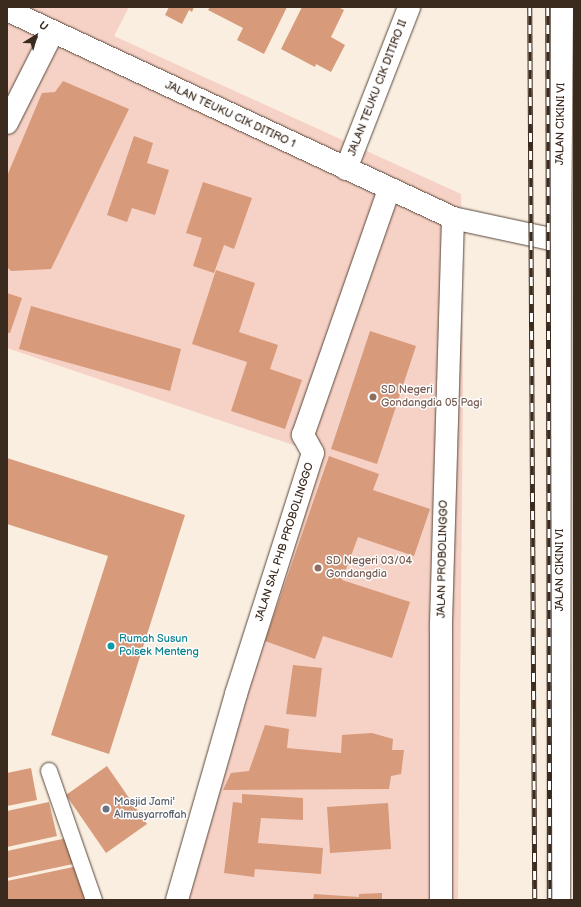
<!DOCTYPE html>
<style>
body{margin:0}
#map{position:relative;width:581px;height:907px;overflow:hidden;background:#f9eedf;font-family:"Balsamiq Sans",sans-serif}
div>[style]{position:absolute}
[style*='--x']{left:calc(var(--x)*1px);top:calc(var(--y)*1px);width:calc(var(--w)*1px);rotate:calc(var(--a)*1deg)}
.built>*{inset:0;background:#f6d1c5}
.building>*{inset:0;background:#d79a7b}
.roads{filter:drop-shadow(0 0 1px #58473b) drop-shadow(0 0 1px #58473b)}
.service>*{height:16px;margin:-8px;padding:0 8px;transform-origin:8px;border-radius:8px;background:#fff}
.minor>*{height:22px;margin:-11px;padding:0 11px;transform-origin:11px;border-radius:11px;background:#fff}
.tertiary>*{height:22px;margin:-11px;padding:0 11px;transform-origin:11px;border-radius:11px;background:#fff}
.rail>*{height:4.5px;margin-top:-2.25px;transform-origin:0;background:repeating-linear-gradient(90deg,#fff 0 9px,#3b2a1e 0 18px);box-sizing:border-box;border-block:1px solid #3b2a1e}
.dots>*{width:11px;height:11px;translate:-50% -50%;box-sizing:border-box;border:2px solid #fff;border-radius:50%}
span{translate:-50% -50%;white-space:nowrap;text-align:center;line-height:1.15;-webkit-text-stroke:3px #fff;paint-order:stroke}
.street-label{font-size:11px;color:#3b2a1e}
.education-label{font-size:11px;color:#785e54}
.left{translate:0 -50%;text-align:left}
.culture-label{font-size:11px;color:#0d838f}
.worship-label{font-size:11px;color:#5b616d}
.frame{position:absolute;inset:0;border:8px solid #3b2a1e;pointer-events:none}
.north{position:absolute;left:16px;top:16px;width:40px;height:40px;-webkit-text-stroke:3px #fff;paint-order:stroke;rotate:37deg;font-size:11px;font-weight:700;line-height:16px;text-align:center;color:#3b2a1e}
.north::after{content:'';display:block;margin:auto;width:14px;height:18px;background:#3b2a1e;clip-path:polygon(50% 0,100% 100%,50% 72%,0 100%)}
</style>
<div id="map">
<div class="built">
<i style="clip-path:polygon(7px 7px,129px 7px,114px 36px,461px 194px,463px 392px,458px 900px,169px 900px,305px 449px,7px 348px)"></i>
</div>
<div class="building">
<i style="clip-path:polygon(169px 7px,194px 7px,192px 12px,189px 10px,182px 24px,165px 15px)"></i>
<i style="clip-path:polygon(210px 7px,287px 7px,264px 54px,237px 40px,243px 28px,208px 10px)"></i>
<i style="clip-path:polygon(302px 7px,338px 7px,344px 10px,331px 37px,345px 45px,331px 72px,316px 64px,315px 67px,281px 49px)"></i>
<i style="clip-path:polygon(63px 81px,129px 109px,51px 269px,11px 271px,7px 267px,7px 176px,42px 93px,55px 92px)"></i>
<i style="clip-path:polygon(134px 136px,153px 143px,147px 163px,169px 170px,155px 215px,132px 208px,127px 222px,107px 215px)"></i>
<i style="clip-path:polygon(203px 182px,252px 198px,234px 249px,224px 245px,214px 273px,193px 266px,202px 238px,186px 233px)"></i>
<i style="clip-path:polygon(216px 270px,255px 283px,239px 332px,278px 345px,270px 369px,302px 380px,285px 429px,231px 411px,247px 362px,192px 344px)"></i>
<i style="clip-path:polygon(7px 293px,22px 298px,10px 333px,7px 333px)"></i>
<i style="clip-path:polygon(31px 306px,181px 349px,170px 391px,19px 349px)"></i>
<i style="clip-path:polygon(370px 331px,416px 346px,377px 464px,331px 449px)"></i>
<i style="clip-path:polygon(329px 456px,379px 474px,373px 490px,430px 509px,414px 556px,358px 537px,342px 580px,410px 602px,392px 658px,323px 636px,315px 659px,265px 641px)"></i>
<i style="clip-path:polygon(7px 458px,185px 515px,109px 754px,51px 735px,108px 556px,7px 524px)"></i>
<i style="clip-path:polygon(293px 665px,322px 668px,316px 717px,286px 714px)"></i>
<i style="clip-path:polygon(265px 725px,289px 729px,287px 748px,341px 753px,342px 735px,372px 733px,393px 739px,392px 750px,404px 750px,401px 774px,391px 776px,389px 789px,223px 790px,231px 773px,249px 771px)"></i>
<i style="clip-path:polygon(107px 766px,147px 824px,106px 853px,66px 795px)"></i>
<i style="clip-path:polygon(31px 768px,37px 800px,7px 806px,7px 773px)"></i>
<i style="clip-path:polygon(242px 794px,303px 798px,303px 820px,261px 818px,258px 843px,323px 848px,321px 874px,255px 869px,254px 877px,224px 873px,233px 802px,242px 803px)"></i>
<i style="clip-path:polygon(49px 802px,57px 836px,7px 847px,7px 811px)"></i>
<i style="clip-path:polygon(388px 803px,391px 849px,330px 853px,327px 807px)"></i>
<i style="clip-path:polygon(67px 838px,73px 864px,7px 878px,7px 851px)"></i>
<i style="clip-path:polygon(78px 866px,85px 900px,7px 900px,7px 881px)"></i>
<i style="clip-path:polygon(382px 893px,382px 900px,313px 900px,314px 894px,359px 897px,359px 894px)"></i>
</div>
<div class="roads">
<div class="service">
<i style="--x:49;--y:771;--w:137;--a:70.8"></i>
</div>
<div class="minor">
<i style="--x:7;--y:123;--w:102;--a:-63.2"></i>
<i style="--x:346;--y:169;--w:174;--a:-68.7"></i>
<i style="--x:453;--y:218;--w:109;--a:12.1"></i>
<i style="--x:177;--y:900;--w:214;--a:-74"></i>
<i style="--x:236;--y:694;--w:253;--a:-72.3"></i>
<i style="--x:313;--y:453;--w:21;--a:-119"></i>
<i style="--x:303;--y:435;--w:261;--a:-70.7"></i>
<i style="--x:559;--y:900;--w:659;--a:-89.91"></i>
<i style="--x:560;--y:241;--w:234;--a:-89.5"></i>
</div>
<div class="tertiary">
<i style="--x:7;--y:10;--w:492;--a:25"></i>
<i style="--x:453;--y:218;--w:410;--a:91.7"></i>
<i style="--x:441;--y:628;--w:272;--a:90"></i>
</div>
</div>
<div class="rail">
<i style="--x:530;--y:7;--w:893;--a:89.68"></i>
<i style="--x:548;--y:7;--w:893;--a:89.87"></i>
</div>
<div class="dots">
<i style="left:373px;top:397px;background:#8d6e63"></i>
<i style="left:318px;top:568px;background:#8d6e63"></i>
<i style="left:111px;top:646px;background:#0f9aa8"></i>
<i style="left:106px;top:809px;background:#6b7280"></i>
</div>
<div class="street-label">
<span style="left:378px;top:88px;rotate:-69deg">JALAN TEUKU CIK DITIRO II</span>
<span style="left:230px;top:115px;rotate:25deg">JALAN TEUKU CIK DITIRO 1</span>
<span style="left:561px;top:124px;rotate:-89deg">JALAN CIKINI VI</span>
<span style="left:285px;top:542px;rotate:-72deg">JALAN SAL PHB PROBOLINGGO</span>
<span style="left:443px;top:559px;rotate:-89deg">JALAN PROBOLINGGO</span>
<span style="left:560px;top:570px;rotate:-90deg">JALAN CIKINI VI</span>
</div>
<div class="education-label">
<span class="left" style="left:381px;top:397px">SD Negeri<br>Gondangdia 05 Pagi</span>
<span class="left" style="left:326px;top:568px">SD Negeri 03/04<br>Gondangdia</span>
</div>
<div class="culture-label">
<span class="left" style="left:119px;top:646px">Rumah Susun<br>Polsek Menteng</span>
</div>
<div class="worship-label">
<span class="left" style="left:114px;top:809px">Masjid Jami'<br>Almusyarroffah</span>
</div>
<div class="frame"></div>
<div class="north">U</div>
</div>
